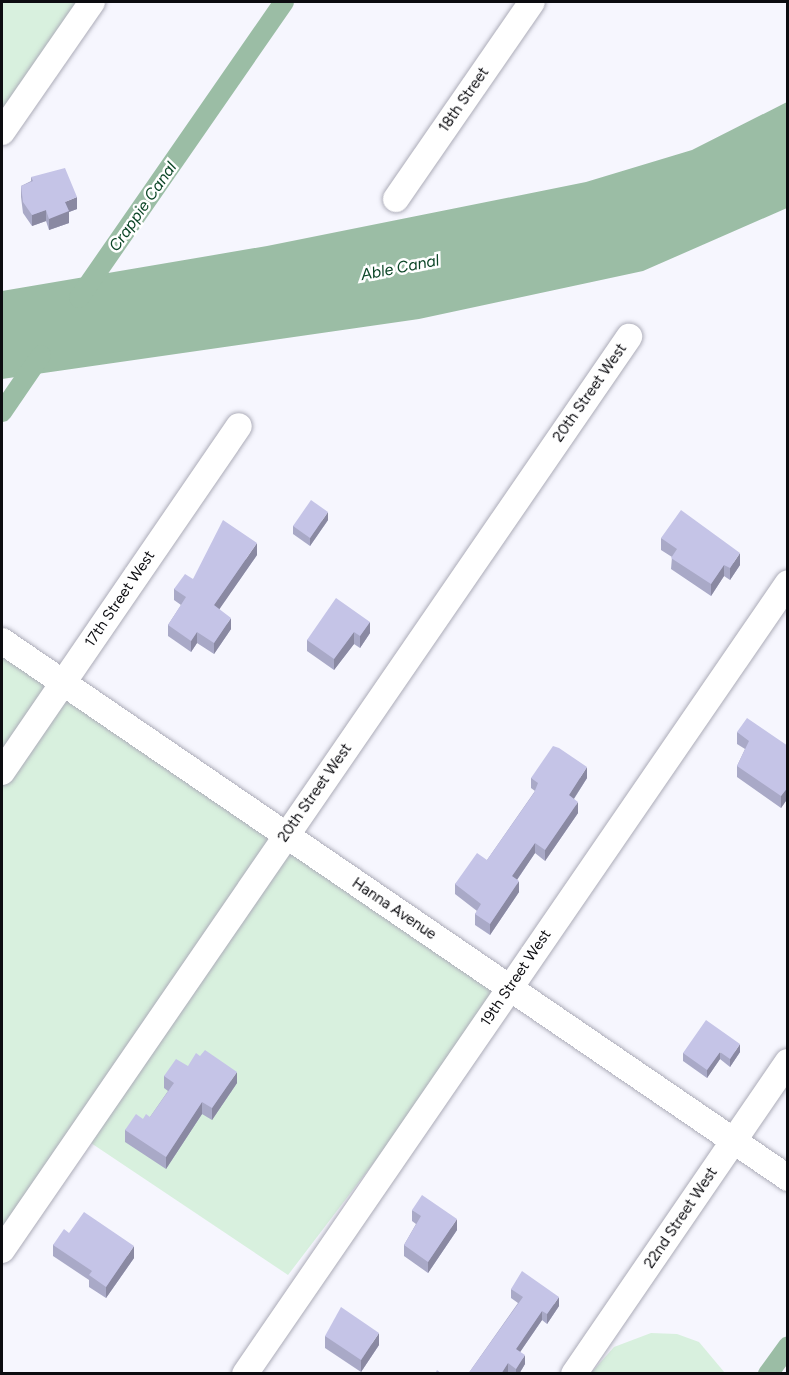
<!DOCTYPE html>
<style>
body{margin:0}
#map{position:relative;width:789px;height:1375px;overflow:hidden;background:#f6f6fe;font-family:Figtree,sans-serif}
div>[style]{position:absolute}
[style*='--x']{left:calc(var(--x)*1px);top:calc(var(--y)*1px);width:calc(var(--w)*1px);rotate:calc(var(--a)*1deg)}
.green>*{inset:0;background:#d8f0de}
.water>*{inset:0;background:#9bbda5}
.canal>*{height:20px;margin:-10px;padding:0 10px;transform-origin:10px;border-radius:10px;background:#9bbda5}
.roads{filter:drop-shadow(0 0 2px #acacb8) drop-shadow(0 0 2px #acacb8)}
.minor>*{height:26px;margin:-13px;padding:0 13px;transform-origin:13px;border-radius:13px;background:#fff}
.wall>*{inset:0;background:#a9a9c7}
.shaded-wall>*{inset:0;background:#8a89a2}
.building>*{inset:0;background:#c5c4e7}
span{translate:-50% -50%;white-space:nowrap;text-align:center;line-height:1.15;-webkit-text-stroke:5px #fff;paint-order:stroke}
.street-label{font-size:15px;color:#0c0c10}
.water-label{font-size:16px;color:#0b4526;font-style:italic}
.frame{position:absolute;inset:0;border:3px solid #0c0c10;pointer-events:none}
</style>
<div id="map">
<div class="green">
<i style="clip-path:polygon(2px 2px,102px 2px,2px 128px)"></i>
<i style="clip-path:polygon(2px 645px,504px 992px,288px 1275px,82px 1137px,2px 1249px)"></i>
<i style="clip-path:polygon(651px 1333px,677px 1334px,699px 1342px,725px 1373px,591px 1373px,614px 1347px)"></i>
</div>
<div class="water">
<i style="clip-path:polygon(787px 102px,787px 208px,643px 271px,419px 319px,2px 379px,2px 291px,267px 246px,586px 182px,692px 150px)"></i>
</div>
<div class="canal">
<i style="--x:79;--y:298;--w:360;--a:-55.3"></i>
<i style="--x:2;--y:412;--w:69;--a:-55.6"></i>
<i style="--x:768;--y:1374;--w:34;--a:-54"></i>
</div>
<div class="roads">
<div class="minor">
<i style="--x:2;--y:132;--w:158;--a:-55.3"></i>
<i style="--x:396;--y:199;--w:239;--a:-55.4"></i>
<i style="--x:2;--y:641;--w:952;--a:34.34"></i>
<i style="--x:2;--y:772;--w:419;--a:-55.6"></i>
<i style="--x:2;--y:1250;--w:1108;--a:-55.52"></i>
<i style="--x:245;--y:1374;--w:959;--a:-55.53"></i>
<i style="--x:574;--y:1374;--w:378;--a:-55.6"></i>
</div>
</div>
<div class="wall">
<i style="clip-path:polygon(31px 177px,77px 209px,69px 212px,69px 223px,49px 230px,46px 221px,32px 226px,23px 213px,21px 197px,21px 186px,31px 181px)"></i>
<i style="clip-path:polygon(328px 520px,310px 546px,293px 534px,293px 526px)"></i>
<i style="clip-path:polygon(661px 538px,740px 565px,730px 580px,724px 576px,711px 596px,671px 569px,672px 557px,661px 550px)"></i>
<i style="clip-path:polygon(257px 555px,219px 609px,231px 629px,214px 654px,197px 643px,191px 652px,168px 636px,168px 625px,181px 605px,174px 600px,174px 589px,193px 579px)"></i>
<i style="clip-path:polygon(370px 622px,370px 633px,360px 648px,354px 644px,334px 670px,307px 651px,307px 640px)"></i>
<i style="clip-path:polygon(737px 732px,788px 746px,788px 798px,781px 808px,737px 777px,737px 766px,745px 749px,737px 744px)"></i>
<i style="clip-path:polygon(531px 778px,587px 778px,574px 799px,578px 813px,545px 861px,535px 853px,517px 880px,519px 892px,490px 935px,475px 925px,475px 914px,477px 911px,455px 894px,455px 884px,487px 860px,535px 791px,531px 788px)"></i>
<i style="clip-path:polygon(740px 1052px,730px 1067px,720px 1059px,707px 1078px,683px 1061px,683px 1053px)"></i>
<i style="clip-path:polygon(188px 1066px,237px 1083px,212px 1120px,202px 1114px,166px 1169px,125px 1142px,125px 1130px,143px 1119px,150px 1117px,168px 1091px,164px 1088px,164px 1076px)"></i>
<i style="clip-path:polygon(412px 1210px,457px 1230px,428px 1273px,404px 1256px,404px 1245px,416px 1224px,412px 1221px)"></i>
<i style="clip-path:polygon(69px 1233px,134px 1258px,106px 1298px,89px 1287px,89px 1280px,53px 1256px,53px 1245px)"></i>
<i style="clip-path:polygon(511px 1289px,559px 1306px,547px 1324px,542px 1320px,520px 1352px,525px 1364px,519px 1374px,510px 1374px,508px 1372px,508px 1374px,468px 1374px,518px 1303px,511px 1298px)"></i>
<i style="clip-path:polygon(325px 1336px,379px 1345px,361px 1372px,325px 1348px)"></i>
</div>
<div class="shaded-wall">
<i style="clip-path:polygon(77px 197px,77px 209px,69px 212px,69px 223px,49px 230px,49px 219px,65px 202px)"></i>
<i style="clip-path:polygon(46px 210px,46px 221px,32px 226px,32px 215px)"></i>
<i style="clip-path:polygon(328px 512px,328px 520px,310px 546px,310px 538px)"></i>
<i style="clip-path:polygon(257px 543px,257px 555px,214px 617px,214px 605px)"></i>
<i style="clip-path:polygon(740px 553px,740px 565px,730px 580px,730px 568px)"></i>
<i style="clip-path:polygon(724px 565px,724px 576px,711px 596px,711px 584px)"></i>
<i style="clip-path:polygon(231px 618px,231px 629px,214px 654px,214px 643px)"></i>
<i style="clip-path:polygon(370px 622px,370px 633px,360px 648px,360px 636px)"></i>
<i style="clip-path:polygon(197px 632px,197px 643px,191px 652px,191px 641px)"></i>
<i style="clip-path:polygon(354px 632px,354px 644px,334px 670px,334px 659px)"></i>
<i style="clip-path:polygon(587px 767px,587px 778px,569px 806px,569px 795px)"></i>
<i style="clip-path:polygon(788px 787px,788px 798px,781px 808px,781px 796px)"></i>
<i style="clip-path:polygon(578px 802px,578px 813px,545px 861px,545px 850px)"></i>
<i style="clip-path:polygon(535px 843px,535px 853px,512px 887px,512px 876px)"></i>
<i style="clip-path:polygon(519px 881px,519px 892px,490px 935px,490px 924px)"></i>
<i style="clip-path:polygon(740px 1044px,740px 1052px,730px 1067px,730px 1059px)"></i>
<i style="clip-path:polygon(720px 1052px,720px 1059px,707px 1078px,707px 1070px)"></i>
<i style="clip-path:polygon(237px 1072px,237px 1083px,212px 1120px,212px 1108px)"></i>
<i style="clip-path:polygon(202px 1102px,202px 1114px,166px 1169px,166px 1157px)"></i>
<i style="clip-path:polygon(457px 1219px,457px 1230px,428px 1273px,428px 1262px)"></i>
<i style="clip-path:polygon(134px 1246px,134px 1258px,106px 1298px,106px 1287px)"></i>
<i style="clip-path:polygon(559px 1297px,559px 1306px,547px 1324px,547px 1314px)"></i>
<i style="clip-path:polygon(542px 1311px,542px 1320px,516px 1358px,516px 1349px)"></i>
<i style="clip-path:polygon(379px 1333px,379px 1345px,361px 1372px,361px 1360px)"></i>
<i style="clip-path:polygon(525px 1355px,525px 1364px,519px 1374px,516px 1374px,516px 1369px)"></i>
<i style="clip-path:polygon(508px 1363px,508px 1374px,501px 1374px)"></i>
</div>
<div class="building">
<i style="clip-path:polygon(65px 168px,77px 197px,65px 202px,69px 211px,49px 219px,46px 210px,32px 215px,23px 202px,21px 186px,33px 181px,31px 177px)"></i>
<i style="clip-path:polygon(311px 500px,328px 512px,310px 538px,293px 526px)"></i>
<i style="clip-path:polygon(681px 510px,740px 553px,730px 568px,724px 565px,711px 584px,671px 558px,677px 549px,661px 538px)"></i>
<i style="clip-path:polygon(223px 520px,257px 543px,214px 605px,231px 618px,214px 643px,197px 632px,191px 641px,168px 625px,186px 597px,174px 589px,185px 574px,193px 579px)"></i>
<i style="clip-path:polygon(336px 598px,370px 622px,360px 636px,354px 632px,334px 659px,307px 640px)"></i>
<i style="clip-path:polygon(747px 718px,788px 746px,788px 787px,781px 796px,737px 766px,749px 741px,737px 732px)"></i>
<i style="clip-path:polygon(553px 746px,559px 748px,587px 767px,569px 795px,578px 802px,545px 850px,535px 843px,512px 876px,519px 881px,490px 924px,475px 914px,481px 904px,455px 884px,477px 853px,487px 860px,534px 793px,538px 783px,531px 778px)"></i>
<i style="clip-path:polygon(706px 1020px,740px 1044px,730px 1059px,720px 1052px,707px 1070px,683px 1053px)"></i>
<i style="clip-path:polygon(205px 1050px,237px 1072px,212px 1108px,202px 1102px,166px 1157px,125px 1130px,136px 1114px,143px 1119px,146px 1114px,150px 1117px,174px 1083px,164px 1076px,176px 1059px,188px 1066px,196px 1053px,200px 1056px)"></i>
<i style="clip-path:polygon(422px 1195px,457px 1219px,428px 1262px,404px 1245px,421px 1216px,412px 1210px)"></i>
<i style="clip-path:polygon(84px 1212px,134px 1246px,106px 1287px,89px 1275px,92px 1271px,53px 1245px,64px 1229px,69px 1233px)"></i>
<i style="clip-path:polygon(522px 1271px,559px 1297px,547px 1314px,542px 1311px,516px 1349px,525px 1355px,516px 1369px,508px 1363px,501px 1374px,468px 1374px,523px 1297px,511px 1289px)"></i>
<i style="clip-path:polygon(341px 1307px,379px 1333px,361px 1360px,325px 1336px)"></i>
<i style="clip-path:polygon(437px 1370px,442px 1374px,435px 1374px)"></i>
</div>
<div class="street-label">
<span style="left:464px;top:100px;rotate:-55deg">18th Street</span>
<span style="left:590px;top:393px;rotate:-55deg">20th Street West</span>
<span style="left:120px;top:599px;rotate:-56deg">17th Street West</span>
<span style="left:315px;top:793px;rotate:-55deg">20th Street West</span>
<span style="left:394px;top:909px;rotate:34deg">Hanna Avenue</span>
<span style="left:516px;top:978px;rotate:-56deg">19th Street West</span>
<span style="left:681px;top:1218px;rotate:-56deg">22nd Street West</span>
</div>
<div class="water-label">
<span style="left:143px;top:207px;rotate:-55deg">Crappie Canal</span>
<span style="left:400px;top:268px;rotate:-11deg">Able Canal</span>
</div>
<div class="frame"></div>
</div>
